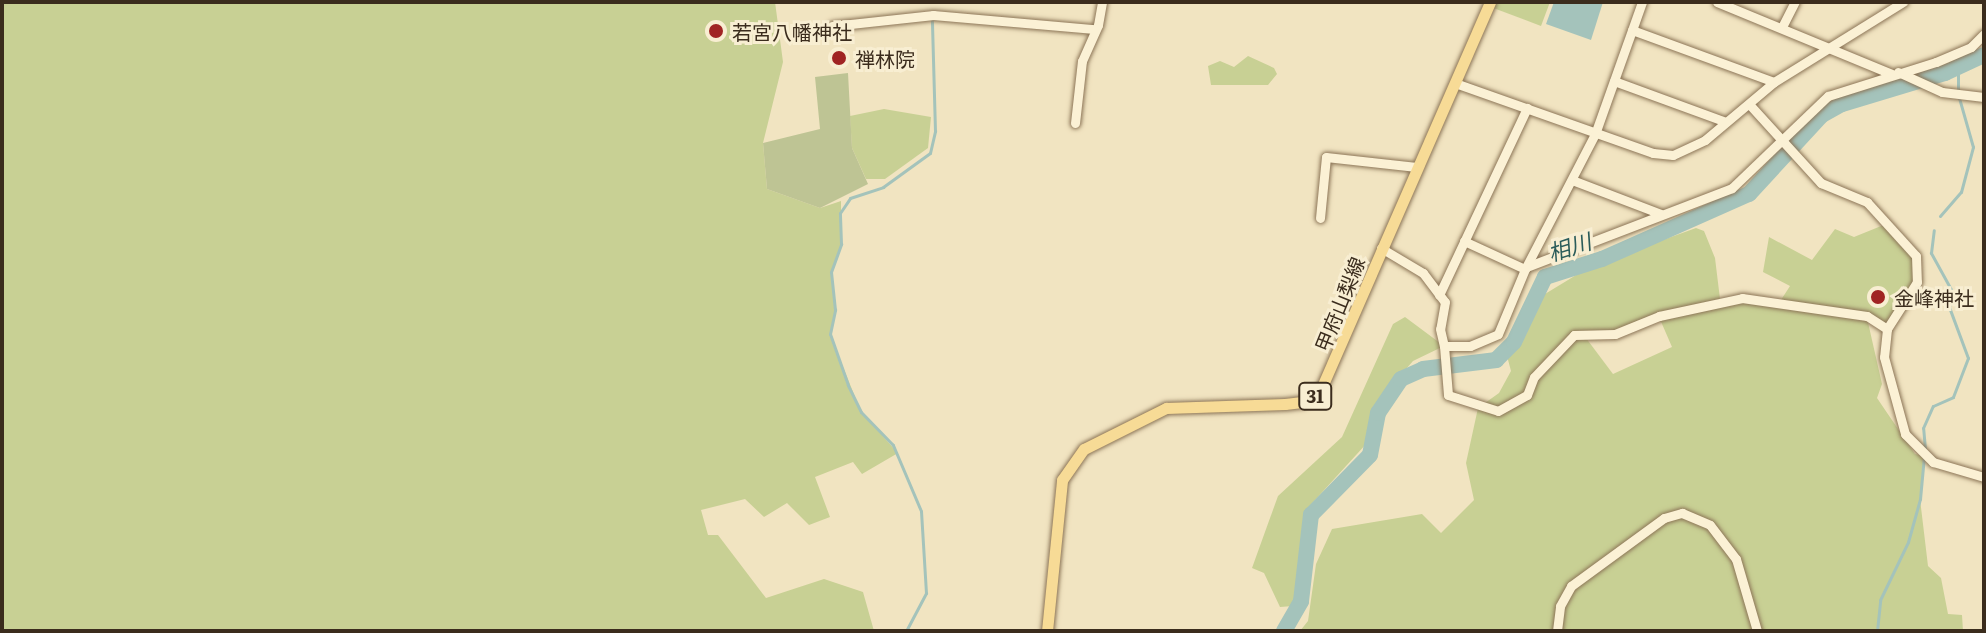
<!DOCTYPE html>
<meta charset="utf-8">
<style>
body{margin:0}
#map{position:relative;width:1986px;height:633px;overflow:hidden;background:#f1e4c1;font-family:Literata,"Noto Sans JP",serif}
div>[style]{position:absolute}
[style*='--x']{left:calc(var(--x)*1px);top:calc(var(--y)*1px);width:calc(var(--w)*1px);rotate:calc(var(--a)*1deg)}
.green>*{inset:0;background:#c8d094}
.cemetery>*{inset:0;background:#bec494}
.water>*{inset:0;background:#a4c3bb}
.stream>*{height:3px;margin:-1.5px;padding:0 1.5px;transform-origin:1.5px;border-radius:1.5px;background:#a4c3bb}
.river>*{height:16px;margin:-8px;padding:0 8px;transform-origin:8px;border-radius:8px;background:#a4c3bb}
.roads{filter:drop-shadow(0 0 2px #8c7557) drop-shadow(0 0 2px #8c7557)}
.minor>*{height:9px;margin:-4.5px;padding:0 4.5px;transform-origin:4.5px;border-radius:4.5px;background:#fbf1d5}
.major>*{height:11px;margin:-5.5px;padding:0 5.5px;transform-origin:5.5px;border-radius:5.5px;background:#f7db96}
.dots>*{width:22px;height:22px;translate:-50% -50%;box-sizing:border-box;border:4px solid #f8eed2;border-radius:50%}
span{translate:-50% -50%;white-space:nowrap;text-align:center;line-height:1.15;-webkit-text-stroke:6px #f8eed2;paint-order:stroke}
.shield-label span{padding:2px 6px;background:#f8eed2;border:2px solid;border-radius:6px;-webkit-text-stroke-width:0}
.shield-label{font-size:18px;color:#3b2c1d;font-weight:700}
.poi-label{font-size:20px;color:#3b2c1d}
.left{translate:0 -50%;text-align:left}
.street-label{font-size:20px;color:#3b2c1d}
.water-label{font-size:22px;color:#2b5c5a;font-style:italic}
.frame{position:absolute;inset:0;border:4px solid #3b2c1d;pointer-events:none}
</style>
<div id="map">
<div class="green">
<i style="clip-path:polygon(2px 2px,775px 2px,783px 62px,763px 143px,767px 189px,820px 208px,841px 201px,841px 244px,831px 272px,835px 310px,830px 334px,861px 412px,898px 453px,862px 474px,853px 462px,815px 477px,830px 517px,809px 525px,787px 503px,764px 517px,745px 499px,701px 510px,708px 535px,718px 535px,766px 598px,824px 579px,863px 592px,874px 631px,2px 631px)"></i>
<i style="clip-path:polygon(1490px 2px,1550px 2px,1541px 26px,1488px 6px)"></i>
<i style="clip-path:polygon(1248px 56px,1274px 68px,1277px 74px,1268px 85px,1211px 85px,1208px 66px,1220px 61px,1234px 67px)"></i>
<i style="clip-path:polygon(884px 109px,931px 117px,928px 148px,885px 179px,866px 179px,852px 148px,850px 116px)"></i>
<i style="clip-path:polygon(evenodd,1891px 222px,1905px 240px,1919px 274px,1887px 329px,1867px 318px,1882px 384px,1877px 398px,1915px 454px,1924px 456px,1920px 499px,1928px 566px,1941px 578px,1948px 614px,1962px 615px,1963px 631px,1300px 631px,1308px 621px,1316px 564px,1332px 529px,1422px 514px,1441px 533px,1474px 500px,1466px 463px,1478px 408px,1499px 393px,1511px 371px,1507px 356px,1545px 294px,1591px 266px,1696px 228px,1704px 231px,1715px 258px,1720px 299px,1779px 303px,1790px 286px,1763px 272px,1769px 237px,1812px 260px,1835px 229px,1854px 237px,1891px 222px,1659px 317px,1672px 347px,1613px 374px,1583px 334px,1636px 329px,1659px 317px)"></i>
<i style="clip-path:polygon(1405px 317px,1444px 346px,1413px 361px,1386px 392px,1367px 443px,1305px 511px,1293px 606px,1280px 607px,1264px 573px,1252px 568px,1278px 496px,1342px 437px,1393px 324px)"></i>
</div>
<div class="cemetery">
<i style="clip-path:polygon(848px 73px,852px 148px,868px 184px,820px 208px,767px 189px,763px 143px,820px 129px,815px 77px)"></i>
</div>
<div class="water">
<i style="clip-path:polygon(1554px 2px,1603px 2px,1591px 40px,1546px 24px)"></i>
</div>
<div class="stream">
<i style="--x:1958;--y:91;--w:22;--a:-90"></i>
<i style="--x:1940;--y:216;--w:32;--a:-49"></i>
<i style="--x:1961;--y:192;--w:47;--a:-75.1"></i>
<i style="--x:1973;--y:147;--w:51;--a:-105.9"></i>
<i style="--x:1925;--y:449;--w:21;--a:-95"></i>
<i style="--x:1923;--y:428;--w:24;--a:-66"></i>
<i style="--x:1933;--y:406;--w:22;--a:-24"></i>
<i style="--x:1953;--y:397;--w:42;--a:-69"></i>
<i style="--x:1968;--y:358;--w:54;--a:-110.4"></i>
<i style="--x:1949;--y:307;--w:15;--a:-74"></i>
<i style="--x:1953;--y:293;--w:46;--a:-118.8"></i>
<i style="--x:1931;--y:253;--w:23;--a:-83"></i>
<i style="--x:906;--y:631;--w:43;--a:-62.2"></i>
<i style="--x:926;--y:593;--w:82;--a:-93.5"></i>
<i style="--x:921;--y:511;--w:72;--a:-113"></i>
<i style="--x:893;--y:445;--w:46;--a:-134.1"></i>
<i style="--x:861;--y:412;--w:30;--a:-116"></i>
<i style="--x:848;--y:385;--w:54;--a:-109.4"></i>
<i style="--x:830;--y:334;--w:25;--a:-78"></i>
<i style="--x:835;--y:310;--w:38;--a:-96"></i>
<i style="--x:831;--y:272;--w:30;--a:-70"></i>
<i style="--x:841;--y:244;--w:31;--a:-92"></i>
<i style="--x:840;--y:213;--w:18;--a:-56"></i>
<i style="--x:850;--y:198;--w:35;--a:-18"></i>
<i style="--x:883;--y:187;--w:58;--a:-35.9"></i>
<i style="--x:930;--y:153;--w:23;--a:-77"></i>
<i style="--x:935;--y:131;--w:110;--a:-91.6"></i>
<i style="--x:1877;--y:631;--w:31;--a:-84"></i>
<i style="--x:1880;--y:600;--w:64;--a:-64.2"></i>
<i style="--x:1908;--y:542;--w:45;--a:-74.4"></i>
<i style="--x:1920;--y:499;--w:43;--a:-84.7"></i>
</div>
<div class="river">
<i style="--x:1284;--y:631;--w:34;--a:-60"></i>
<i style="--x:1301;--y:601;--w:87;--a:-83.4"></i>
<i style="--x:1311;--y:515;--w:84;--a:-45.5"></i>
<i style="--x:1370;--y:455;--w:43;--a:-79.2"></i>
<i style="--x:1378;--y:413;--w:41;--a:-55.9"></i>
<i style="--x:1401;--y:379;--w:24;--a:-24"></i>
<i style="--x:1423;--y:369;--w:74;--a:-7"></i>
<i style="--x:1496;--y:360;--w:25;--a:-45"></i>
<i style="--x:1514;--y:342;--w:72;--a:-64.5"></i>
<i style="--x:1545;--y:277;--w:60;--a:-17.5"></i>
<i style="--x:1602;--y:259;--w:161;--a:-23.9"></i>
<i style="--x:1749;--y:194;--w:108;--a:-47.3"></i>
<i style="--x:1822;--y:115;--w:23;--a:-29"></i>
<i style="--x:1842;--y:104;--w:108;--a:-16.8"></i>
<i style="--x:1945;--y:73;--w:43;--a:-24.8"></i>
</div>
<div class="roads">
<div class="minor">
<i style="--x:1717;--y:2;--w:189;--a:22.4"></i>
<i style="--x:832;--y:26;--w:102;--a:-6.2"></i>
<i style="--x:933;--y:15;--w:162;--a:5"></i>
<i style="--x:1782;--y:27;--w:28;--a:-63"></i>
<i style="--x:1632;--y:30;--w:151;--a:20.1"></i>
<i style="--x:1898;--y:72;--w:48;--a:24.4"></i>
<i style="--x:1942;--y:92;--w:42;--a:6.8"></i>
<i style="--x:1614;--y:81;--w:119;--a:20.1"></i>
<i style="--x:1455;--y:83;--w:210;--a:19.5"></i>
<i style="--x:1653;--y:153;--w:20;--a:6"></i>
<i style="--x:1673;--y:155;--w:35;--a:-25"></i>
<i style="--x:1705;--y:140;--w:90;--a:-40"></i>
<i style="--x:1774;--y:82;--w:152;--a:-31.8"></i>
<i style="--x:1749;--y:104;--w:107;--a:47.7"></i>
<i style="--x:1821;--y:183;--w:50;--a:22.4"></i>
<i style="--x:1867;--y:202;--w:73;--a:47.8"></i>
<i style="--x:1916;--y:256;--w:26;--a:88"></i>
<i style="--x:1917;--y:282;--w:56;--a:122.6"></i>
<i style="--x:1075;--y:123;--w:62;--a:-83.6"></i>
<i style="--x:1082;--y:61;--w:39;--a:-66"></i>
<i style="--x:1098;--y:25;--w:23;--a:-80"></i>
<i style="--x:1572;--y:180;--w:95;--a:20.9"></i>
<i style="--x:1320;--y:218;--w:61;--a:-84.4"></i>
<i style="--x:1326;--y:157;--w:91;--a:6.3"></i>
<i style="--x:1464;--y:241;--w:67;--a:24.7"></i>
<i style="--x:1381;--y:248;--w:49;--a:30.8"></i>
<i style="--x:1423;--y:273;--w:36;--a:53"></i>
<i style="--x:1445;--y:302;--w:27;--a:100"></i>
<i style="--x:1440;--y:329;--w:17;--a:77"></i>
<i style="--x:1444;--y:346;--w:26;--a:0"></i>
<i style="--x:1470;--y:346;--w:30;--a:-23"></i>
<i style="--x:1498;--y:334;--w:70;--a:-67.4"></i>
<i style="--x:1525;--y:269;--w:152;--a:-62.6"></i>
<i style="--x:1595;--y:134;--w:140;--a:-70.4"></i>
<i style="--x:1529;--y:266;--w:217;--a:-21"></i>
<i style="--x:1732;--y:188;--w:133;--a:-43.8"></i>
<i style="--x:1828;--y:96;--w:113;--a:-17.5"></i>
<i style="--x:1936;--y:62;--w:38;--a:-23"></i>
<i style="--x:1971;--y:47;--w:18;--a:-45"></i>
<i style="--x:1439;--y:295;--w:207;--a:-64.8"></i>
<i style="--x:1444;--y:346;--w:49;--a:85.3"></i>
<i style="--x:1448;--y:395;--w:52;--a:17.7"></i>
<i style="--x:1498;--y:411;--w:33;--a:-29"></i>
<i style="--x:1527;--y:395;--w:19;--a:-69"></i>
<i style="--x:1534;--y:377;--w:58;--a:-46.4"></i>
<i style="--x:1574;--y:335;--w:41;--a:-1.4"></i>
<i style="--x:1615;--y:334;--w:48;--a:-22.2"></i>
<i style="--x:1659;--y:316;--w:85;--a:-12.2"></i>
<i style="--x:1742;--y:298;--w:126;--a:8.2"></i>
<i style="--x:1867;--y:316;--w:24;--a:33"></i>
<i style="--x:1887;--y:329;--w:28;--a:96"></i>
<i style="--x:1884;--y:357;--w:80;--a:74.7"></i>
<i style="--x:1905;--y:434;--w:40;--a:45"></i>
<i style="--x:1933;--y:462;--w:53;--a:16.4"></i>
<i style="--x:1557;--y:631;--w:25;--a:-83"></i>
<i style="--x:1560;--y:606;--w:23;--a:-61"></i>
<i style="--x:1571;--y:586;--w:115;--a:-36.2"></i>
<i style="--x:1664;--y:518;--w:19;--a:-16"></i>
<i style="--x:1682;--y:513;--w:30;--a:23"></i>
<i style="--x:1710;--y:525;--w:43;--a:52.6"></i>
<i style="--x:1736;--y:559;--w:75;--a:73.7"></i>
</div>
<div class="major">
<i style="--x:1047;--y:631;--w:152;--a:-84.3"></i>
<i style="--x:1062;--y:480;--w:38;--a:-55"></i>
<i style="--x:1084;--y:449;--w:92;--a:-26.6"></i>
<i style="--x:1166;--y:408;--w:119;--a:-1.9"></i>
<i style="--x:1285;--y:404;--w:17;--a:-7"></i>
<i style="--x:1302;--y:402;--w:23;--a:-34"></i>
<i style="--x:1321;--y:389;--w:422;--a:-66.4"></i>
</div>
</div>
<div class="dots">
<i style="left:716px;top:31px;background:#a02423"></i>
<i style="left:839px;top:58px;background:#a02423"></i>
<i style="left:1878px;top:297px;background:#a02423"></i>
</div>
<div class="shield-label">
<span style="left:1315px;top:396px">31</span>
</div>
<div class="poi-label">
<span class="left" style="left:732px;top:31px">若宮八幡神社</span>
<span class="left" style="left:855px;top:58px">禅林院</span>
<span class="left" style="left:1894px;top:297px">金峰神社</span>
</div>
<div class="street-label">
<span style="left:1339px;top:304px;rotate:-68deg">甲府山梨線</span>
</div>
<div class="water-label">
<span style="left:1569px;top:246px;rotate:-18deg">相川</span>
</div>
<div class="frame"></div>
</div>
